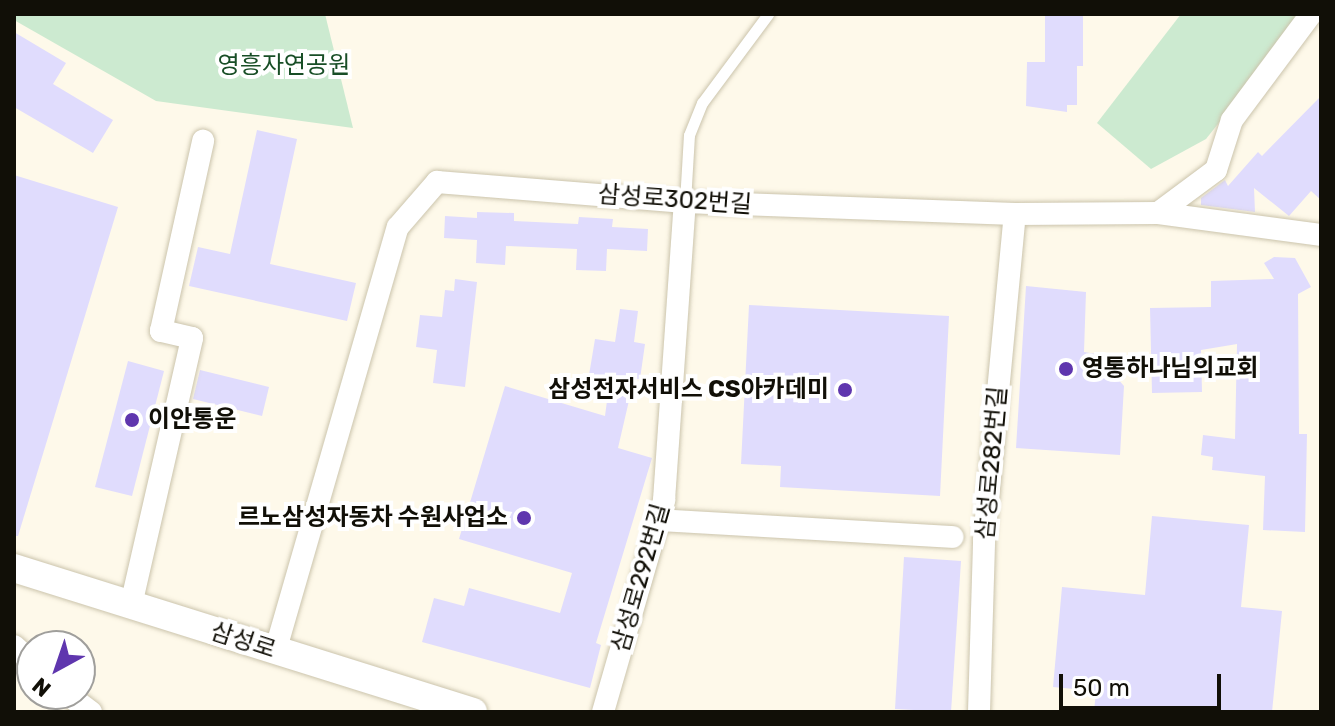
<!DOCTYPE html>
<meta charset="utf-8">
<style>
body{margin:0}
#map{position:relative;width:1335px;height:726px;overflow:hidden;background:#fef9ea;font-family:Rubik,"Noto Sans KR",sans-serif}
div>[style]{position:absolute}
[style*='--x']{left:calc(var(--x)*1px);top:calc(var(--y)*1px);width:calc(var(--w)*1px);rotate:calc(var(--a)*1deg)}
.green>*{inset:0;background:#ccead0}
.building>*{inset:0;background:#e0dcfd}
.roads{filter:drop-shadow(0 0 2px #cbc4ac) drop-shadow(0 0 2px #cbc4ac)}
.service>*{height:11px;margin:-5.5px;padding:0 5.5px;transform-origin:5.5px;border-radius:5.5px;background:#fff}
.minor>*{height:22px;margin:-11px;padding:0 11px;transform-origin:11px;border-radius:11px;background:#fff}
.tertiary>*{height:28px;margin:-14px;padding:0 14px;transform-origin:14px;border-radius:14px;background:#fff}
.dots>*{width:22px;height:22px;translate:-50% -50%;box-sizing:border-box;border:4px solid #fff;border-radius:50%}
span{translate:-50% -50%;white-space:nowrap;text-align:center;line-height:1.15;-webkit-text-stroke:8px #fff;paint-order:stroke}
.park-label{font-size:24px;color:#184e26}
.street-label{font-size:24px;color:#110f07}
.poi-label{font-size:24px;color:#110f07;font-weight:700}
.left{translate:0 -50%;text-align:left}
.right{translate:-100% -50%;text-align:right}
.frame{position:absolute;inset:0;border:16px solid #110f07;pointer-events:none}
.north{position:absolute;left:16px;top:630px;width:80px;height:80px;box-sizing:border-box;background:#fff;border:2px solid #a09f9c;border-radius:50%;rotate:220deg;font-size:22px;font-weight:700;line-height:32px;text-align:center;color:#110f07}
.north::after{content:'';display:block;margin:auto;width:28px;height:36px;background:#5f36ae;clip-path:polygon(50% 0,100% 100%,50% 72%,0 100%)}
.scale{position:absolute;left:1059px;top:674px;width:162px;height:36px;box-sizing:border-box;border:4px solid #110f07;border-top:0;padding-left:10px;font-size:24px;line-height:28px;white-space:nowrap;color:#110f07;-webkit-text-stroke:6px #fff;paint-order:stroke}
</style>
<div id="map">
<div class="green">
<i style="clip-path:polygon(14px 14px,325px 14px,353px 128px,156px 101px,14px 20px)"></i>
<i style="clip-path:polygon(1181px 14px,1305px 14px,1206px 139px,1151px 169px,1097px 123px)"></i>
</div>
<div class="building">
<i style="clip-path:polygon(1045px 14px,1083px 14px,1083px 66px,1077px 66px,1077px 105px,1067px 105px,1067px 112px,1026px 106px,1027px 62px,1045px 62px)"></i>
<i style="clip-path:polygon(14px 32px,66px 63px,53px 84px,113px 120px,93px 153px,14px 107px)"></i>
<i style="clip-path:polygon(1321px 96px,1321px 200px,1311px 191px,1289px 216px,1254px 188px,1255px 212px,1201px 205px,1201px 198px,1225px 180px,1228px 186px,1258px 152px,1262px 156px)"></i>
<i style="clip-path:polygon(257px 130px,297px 139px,270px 264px,356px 283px,347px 321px,189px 286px,198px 247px,230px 254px)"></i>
<i style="clip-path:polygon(14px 175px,118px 207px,18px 536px,14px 536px)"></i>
<i style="clip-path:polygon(477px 212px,514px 213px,514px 221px,578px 224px,579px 217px,613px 219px,612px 227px,648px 229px,647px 251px,607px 249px,606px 271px,576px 270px,577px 249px,506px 246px,505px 265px,476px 263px,477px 240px,444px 238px,445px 216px,477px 218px)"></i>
<i style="clip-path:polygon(1274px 257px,1295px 258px,1311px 287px,1298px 294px,1299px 434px,1307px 434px,1305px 532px,1263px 530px,1265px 476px,1212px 470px,1213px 457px,1201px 455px,1203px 435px,1235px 439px,1237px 344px,1201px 350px,1202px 392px,1152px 393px,1150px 308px,1211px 307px,1211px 281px,1274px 279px,1264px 263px)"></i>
<i style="clip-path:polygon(455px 279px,477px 282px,465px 387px,433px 383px,437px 350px,416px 347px,420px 315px,442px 317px,445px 290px,454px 291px)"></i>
<i style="clip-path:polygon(1026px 286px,1086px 292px,1084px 352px,1096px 354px,1124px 386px,1120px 455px,1016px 448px)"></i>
<i style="clip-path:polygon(749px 305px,949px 316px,940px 496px,780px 487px,781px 466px,741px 464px)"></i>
<i style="clip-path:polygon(620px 309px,638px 311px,634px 342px,645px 344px,640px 379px,634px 379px,618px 448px,652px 458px,596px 643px,601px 645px,590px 688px,422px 642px,434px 598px,464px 606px,469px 588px,560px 613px,572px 573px,459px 539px,505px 386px,605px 416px,610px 378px,589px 375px,595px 339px,615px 342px)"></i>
<i style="clip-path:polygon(128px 361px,164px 371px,132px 496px,95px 487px)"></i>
<i style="clip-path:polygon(200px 370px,269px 387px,262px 416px,193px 399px)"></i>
<i style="clip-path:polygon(1152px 516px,1249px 525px,1241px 607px,1282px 611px,1272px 712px,1194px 709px,1194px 712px,1094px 712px,1096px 691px,1053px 687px,1062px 587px,1145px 595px)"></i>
<i style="clip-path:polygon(904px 557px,961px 561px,951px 712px,895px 709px)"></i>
</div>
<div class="roads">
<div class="service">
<i style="--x:685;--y:202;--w:67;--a:-86.6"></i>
<i style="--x:689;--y:135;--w:35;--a:-68"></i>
<i style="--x:702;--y:103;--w:111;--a:-53.4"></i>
</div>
<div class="minor">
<i style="--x:1158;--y:213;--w:164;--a:7.7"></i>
<i style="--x:658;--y:520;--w:295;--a:3.3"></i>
<i style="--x:131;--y:605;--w:274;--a:-77.1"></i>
<i style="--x:192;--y:338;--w:32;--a:-167"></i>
<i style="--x:161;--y:331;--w:195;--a:-77.5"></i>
<i style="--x:14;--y:646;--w:24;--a:42"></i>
<i style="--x:275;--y:652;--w:442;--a:-73.9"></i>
<i style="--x:398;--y:227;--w:60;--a:-49.1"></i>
<i style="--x:437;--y:182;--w:249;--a:4.6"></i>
<i style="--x:685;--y:202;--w:330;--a:2.1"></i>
<i style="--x:1015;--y:214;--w:143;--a:-0.4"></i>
<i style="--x:1158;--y:213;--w:72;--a:-36.6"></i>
<i style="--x:1216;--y:170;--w:52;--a:-72.3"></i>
<i style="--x:1232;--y:120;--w:132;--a:-53.3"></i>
<i style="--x:67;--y:694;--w:30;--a:37"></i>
<i style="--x:603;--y:712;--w:221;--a:-73.9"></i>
<i style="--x:664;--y:500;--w:299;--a:-86"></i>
<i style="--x:979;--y:712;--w:172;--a:-88.3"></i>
<i style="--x:984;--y:540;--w:327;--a:-84.6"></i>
</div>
<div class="tertiary">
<i style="--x:14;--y:568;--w:481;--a:17.4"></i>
</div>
</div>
<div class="dots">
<i style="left:1066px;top:369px;background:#5f36ae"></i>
<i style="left:845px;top:390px;background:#5f36ae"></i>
<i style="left:132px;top:420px;background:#5f36ae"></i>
<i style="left:524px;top:518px;background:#5f36ae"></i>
</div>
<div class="park-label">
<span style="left:284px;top:66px">영흥자연공원</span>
</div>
<div class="street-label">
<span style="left:675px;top:200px;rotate:4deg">삼성로302번길</span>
<span style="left:992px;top:463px;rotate:-85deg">삼성로282번길</span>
<span style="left:641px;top:578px;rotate:-74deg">삼성로292번길</span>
<span style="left:243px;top:641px;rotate:18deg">삼성로</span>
</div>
<div class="poi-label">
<span class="left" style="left:1082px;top:369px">영통하나님의교회</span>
<span class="right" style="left:829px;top:390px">삼성전자서비스 CS아카데미</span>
<span class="left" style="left:148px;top:420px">이안통운</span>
<span class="right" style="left:508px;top:518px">르노삼성자동차 수원사업소</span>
</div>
<div class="frame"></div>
<div class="north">N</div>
<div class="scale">50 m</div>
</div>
